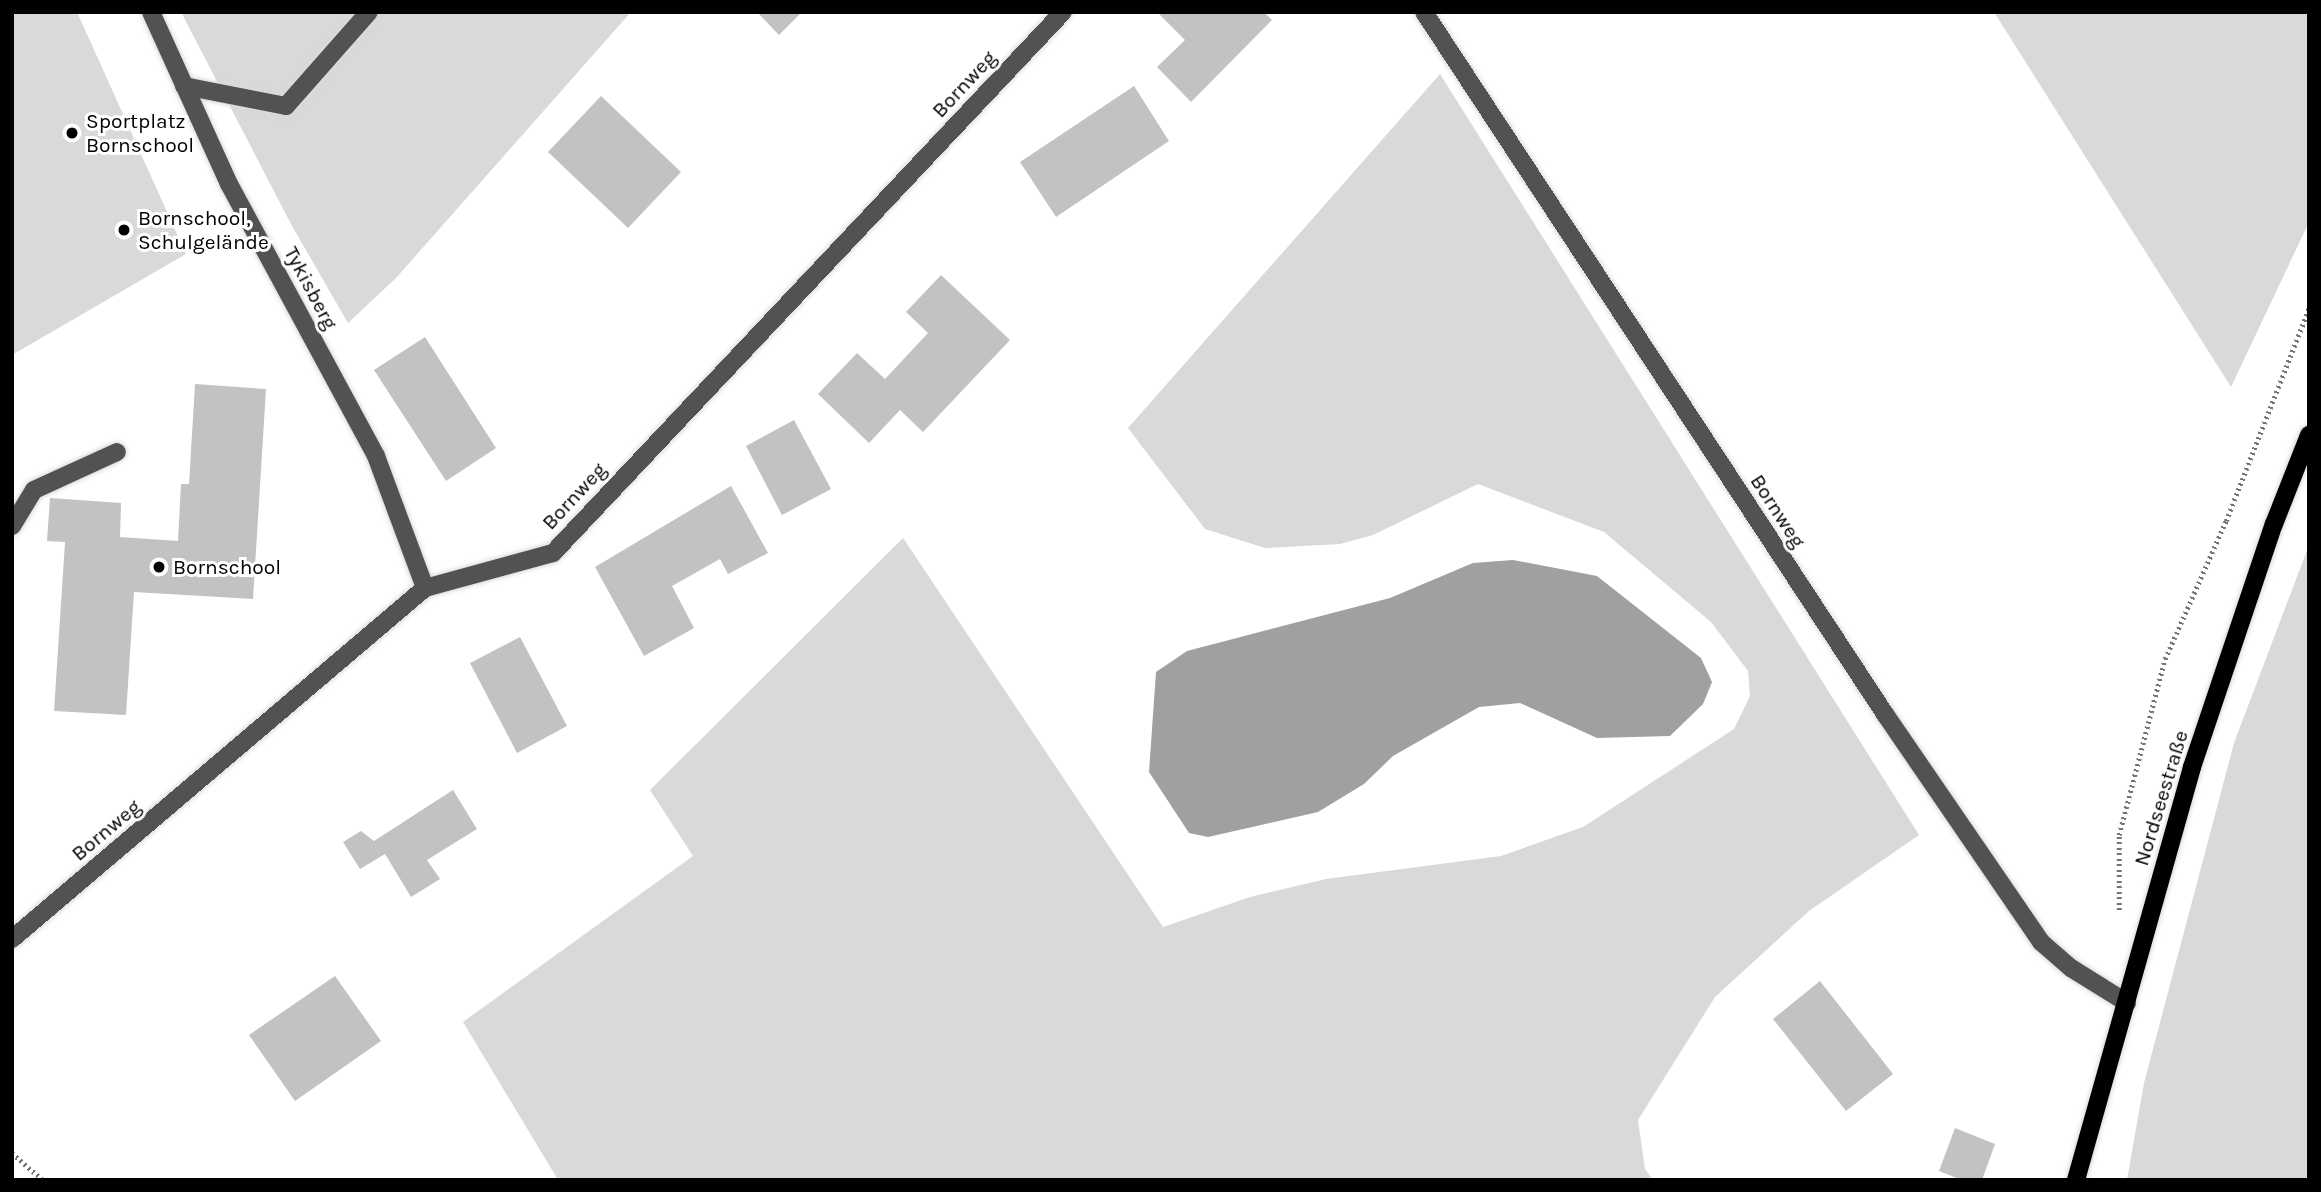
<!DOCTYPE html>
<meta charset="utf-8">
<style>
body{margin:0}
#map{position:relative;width:2321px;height:1192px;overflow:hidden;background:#fff;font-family:Karla,sans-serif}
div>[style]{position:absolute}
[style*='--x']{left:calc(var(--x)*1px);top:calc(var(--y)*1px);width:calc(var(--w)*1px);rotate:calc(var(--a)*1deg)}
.green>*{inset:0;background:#d9d9d9}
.water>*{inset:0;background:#a0a0a0}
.building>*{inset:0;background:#c2c2c2}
.path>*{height:4.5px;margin-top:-2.25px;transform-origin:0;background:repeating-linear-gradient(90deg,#747474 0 2px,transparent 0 5.5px)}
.roads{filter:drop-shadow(0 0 2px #dbdbdb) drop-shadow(0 0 2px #dbdbdb)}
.minor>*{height:18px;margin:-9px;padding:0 9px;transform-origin:9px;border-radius:9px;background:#525252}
.major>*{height:18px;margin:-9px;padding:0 9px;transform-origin:9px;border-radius:9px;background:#000}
.dots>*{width:19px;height:19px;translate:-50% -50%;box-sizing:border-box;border:4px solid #fff;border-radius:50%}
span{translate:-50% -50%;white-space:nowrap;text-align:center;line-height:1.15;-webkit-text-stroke:6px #fff;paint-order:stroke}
.street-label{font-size:21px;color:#000}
.poi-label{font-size:21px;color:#000}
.left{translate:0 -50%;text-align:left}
.frame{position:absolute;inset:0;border:14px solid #000;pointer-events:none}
</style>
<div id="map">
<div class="green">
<i style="clip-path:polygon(12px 12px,77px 12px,186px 254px,12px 355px)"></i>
<i style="clip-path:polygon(181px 12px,631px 12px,396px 278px,348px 323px,292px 226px)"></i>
<i style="clip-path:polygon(1994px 12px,2309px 12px,2309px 222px,2231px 387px)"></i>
<i style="clip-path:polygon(1440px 74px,1919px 835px,1809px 911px,1715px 997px,1638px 1120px,1645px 1169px,1653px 1180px,558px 1180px,463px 1022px,693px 856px,650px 790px,903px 538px,1163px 927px,1250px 897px,1326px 879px,1501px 856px,1583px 827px,1734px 729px,1750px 696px,1748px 671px,1711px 622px,1604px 532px,1478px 484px,1373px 535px,1340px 544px,1265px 548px,1205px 529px,1128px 428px)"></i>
<i style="clip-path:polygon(2309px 545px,2309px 1180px,2127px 1180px,2144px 1083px,2234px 743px)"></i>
</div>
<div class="water">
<i style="clip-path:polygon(1513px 560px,1597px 576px,1701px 658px,1712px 682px,1703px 704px,1670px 736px,1597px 738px,1520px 703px,1479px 707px,1393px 756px,1364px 784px,1318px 812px,1208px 837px,1189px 833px,1149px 772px,1156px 672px,1187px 651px,1390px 598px,1473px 563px)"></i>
</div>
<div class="building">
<i style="clip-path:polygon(757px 12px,802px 12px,779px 35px)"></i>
<i style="clip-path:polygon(1157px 12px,1264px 12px,1272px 20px,1191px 102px,1157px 67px,1185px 40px)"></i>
<i style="clip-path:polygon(1134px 86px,1169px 141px,1056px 217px,1020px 162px)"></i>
<i style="clip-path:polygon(601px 96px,681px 172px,628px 228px,548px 152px)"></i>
<i style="clip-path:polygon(941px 275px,1010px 340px,923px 432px,900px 410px,869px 443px,818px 394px,857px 353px,885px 379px,928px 333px,906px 312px)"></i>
<i style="clip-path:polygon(425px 337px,496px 448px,446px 481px,374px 370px)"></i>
<i style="clip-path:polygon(195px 384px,266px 389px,253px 599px,134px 592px,126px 715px,54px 711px,65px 542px,47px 541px,50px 498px,121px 503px,120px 537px,178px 541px,181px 484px,189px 484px)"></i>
<i style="clip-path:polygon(794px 420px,831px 489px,782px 515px,746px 446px)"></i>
<i style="clip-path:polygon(731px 486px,768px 553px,728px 574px,720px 559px,672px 586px,694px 628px,644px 656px,595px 567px)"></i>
<i style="clip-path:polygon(520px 637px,567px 726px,517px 753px,470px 663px)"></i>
<i style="clip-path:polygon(453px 790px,477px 829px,427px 860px,440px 879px,411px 897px,385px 854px,360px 869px,343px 842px,361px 831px,374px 841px)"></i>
<i style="clip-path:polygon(335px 976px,381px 1041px,295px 1101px,249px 1035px)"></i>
<i style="clip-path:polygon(1820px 981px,1893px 1074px,1846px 1111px,1773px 1019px)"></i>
<i style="clip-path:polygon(1955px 1128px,1995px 1144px,1982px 1180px,1962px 1180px,1939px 1171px)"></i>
</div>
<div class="path">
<i style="--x:2119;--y:910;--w:75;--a:-90"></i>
<i style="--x:2119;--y:835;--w:182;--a:-75.4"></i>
<i style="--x:2165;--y:659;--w:151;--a:-66.2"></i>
<i style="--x:2226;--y:521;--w:229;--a:-68.7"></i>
<i style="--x:12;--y:1153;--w:41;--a:41.1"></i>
</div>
<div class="roads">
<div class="minor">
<i style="--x:151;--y:12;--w:189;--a:65.6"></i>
<i style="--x:229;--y:184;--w:309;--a:61.6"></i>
<i style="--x:376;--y:456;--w:141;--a:69.6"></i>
<i style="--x:1424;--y:12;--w:840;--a:56.71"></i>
<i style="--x:1885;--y:714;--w:276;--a:55.6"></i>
<i style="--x:2041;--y:942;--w:40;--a:41"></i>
<i style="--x:2071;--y:968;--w:66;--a:32"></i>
<i style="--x:184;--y:86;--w:104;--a:11.1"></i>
<i style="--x:286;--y:106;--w:125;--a:-48.6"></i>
<i style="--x:12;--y:526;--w:42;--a:-58.6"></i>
<i style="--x:34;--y:490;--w:91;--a:-24.6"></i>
<i style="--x:12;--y:939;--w:542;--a:-40.36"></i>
<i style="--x:425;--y:588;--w:133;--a:-15.3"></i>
<i style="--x:553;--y:553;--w:743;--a:-46.69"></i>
</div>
<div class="major">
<i style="--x:2076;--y:1180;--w:429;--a:-74.3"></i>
<i style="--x:2192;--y:767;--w:256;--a:-71.4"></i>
<i style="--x:2274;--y:524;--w:96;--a:-68.5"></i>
</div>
</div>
<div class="dots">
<i style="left:72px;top:133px;background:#000"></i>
<i style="left:124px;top:230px;background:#000"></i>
<i style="left:159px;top:567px;background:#000"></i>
</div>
<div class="street-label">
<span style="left:964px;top:84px;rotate:-47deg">Bornweg</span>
<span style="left:311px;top:288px;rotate:62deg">Tykisberg</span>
<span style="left:574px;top:496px;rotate:-47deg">Bornweg</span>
<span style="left:1778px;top:511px;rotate:57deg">Bornweg</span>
<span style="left:2161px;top:798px;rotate:-73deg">Nordseestraße</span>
<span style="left:106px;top:830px;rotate:-40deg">Bornweg</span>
</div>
<div class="poi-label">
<span class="left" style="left:86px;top:133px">Sportplatz<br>Bornschool</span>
<span class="left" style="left:138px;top:230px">Bornschool,<br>Schulgelände</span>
<span class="left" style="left:173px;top:567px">Bornschool</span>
</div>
<div class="frame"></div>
</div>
